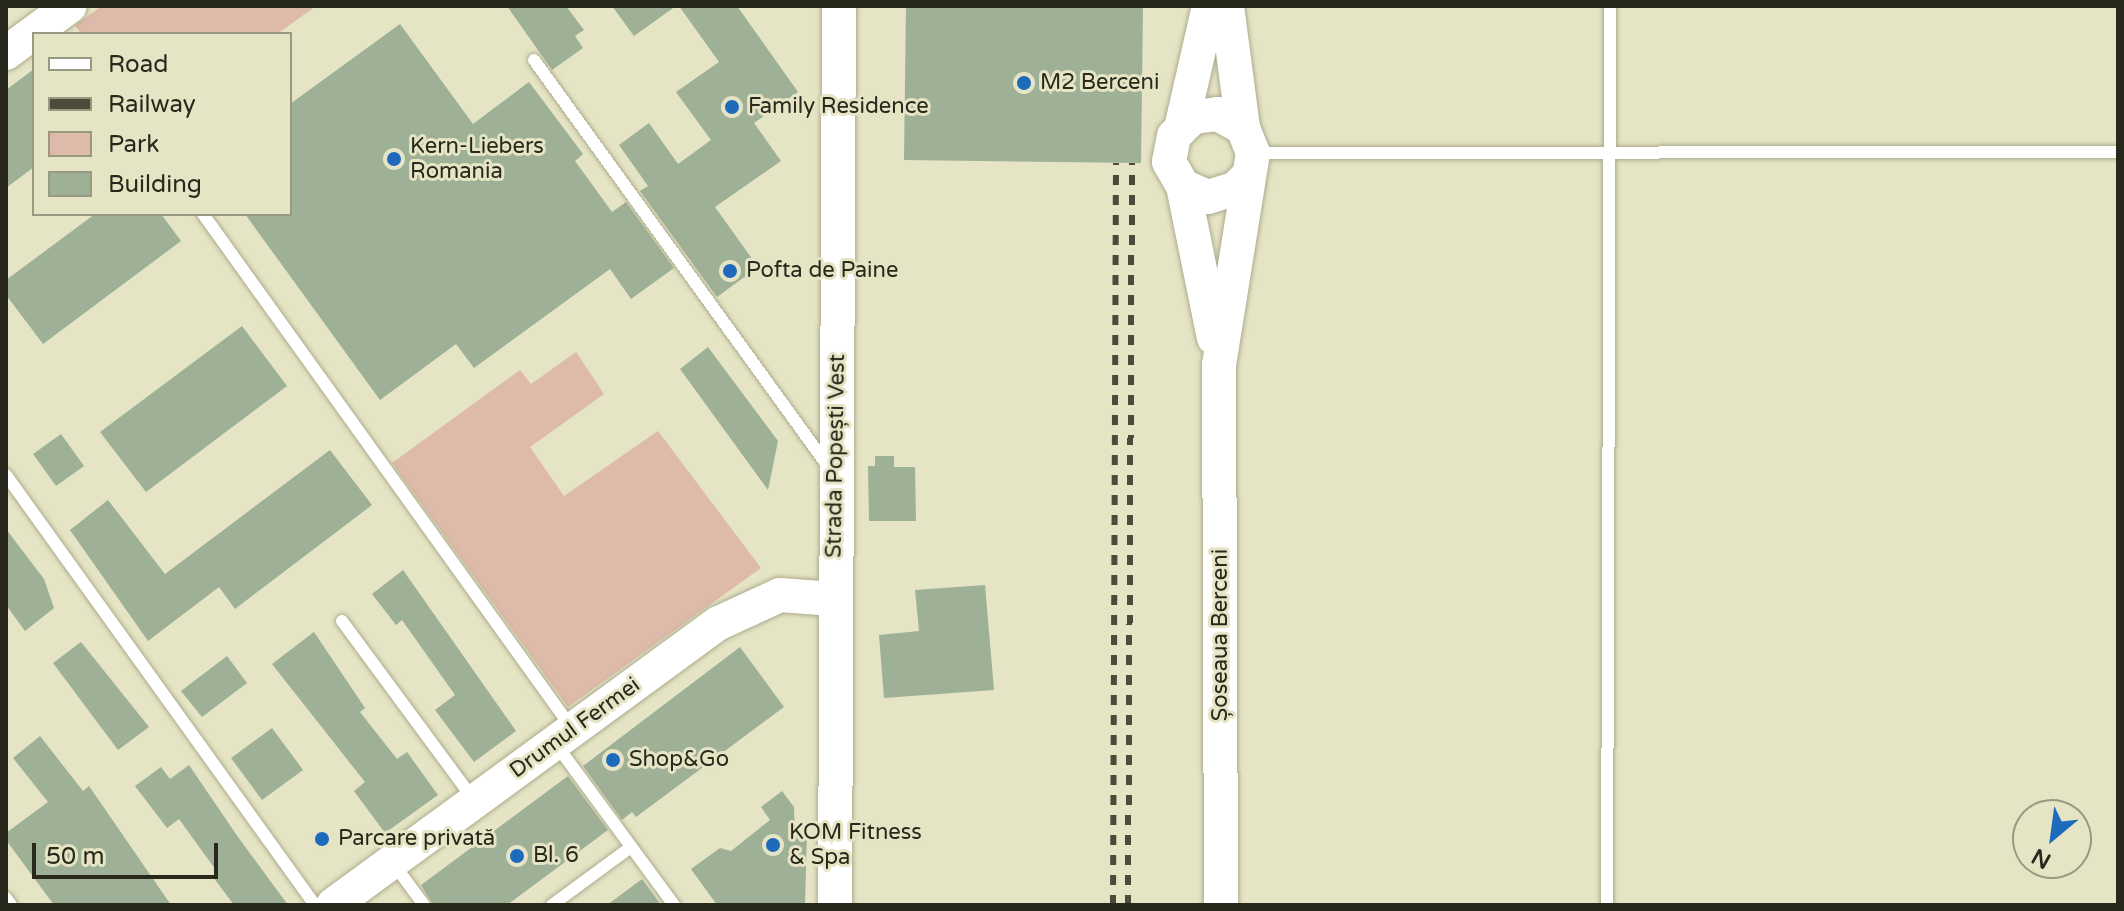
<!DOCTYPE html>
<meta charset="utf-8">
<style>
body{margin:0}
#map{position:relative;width:2124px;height:911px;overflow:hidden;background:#e5e4c4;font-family:"Varela Round",sans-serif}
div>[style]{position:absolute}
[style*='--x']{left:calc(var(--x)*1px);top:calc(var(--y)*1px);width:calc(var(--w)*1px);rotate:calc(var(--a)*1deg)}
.green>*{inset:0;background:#ddbaa9}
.building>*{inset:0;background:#9eb096}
.roads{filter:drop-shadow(0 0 2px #adac8e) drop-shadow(0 0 2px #adac8e)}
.lane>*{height:12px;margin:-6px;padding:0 6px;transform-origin:6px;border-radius:6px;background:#fff}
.secondary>*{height:34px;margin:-17px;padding:0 17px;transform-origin:17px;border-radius:17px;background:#fff}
.rail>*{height:6px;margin-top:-3px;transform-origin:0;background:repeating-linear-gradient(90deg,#4b4b3b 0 10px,transparent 0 20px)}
.dots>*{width:22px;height:22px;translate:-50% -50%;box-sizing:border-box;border:4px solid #e5e4c4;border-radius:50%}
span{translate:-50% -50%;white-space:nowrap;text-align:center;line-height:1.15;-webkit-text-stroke:6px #e5e4c4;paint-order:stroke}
.poi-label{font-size:22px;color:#28281c}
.left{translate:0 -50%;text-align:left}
.street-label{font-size:22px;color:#28281c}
.frame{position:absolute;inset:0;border:8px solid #28281c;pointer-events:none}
.legend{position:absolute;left:32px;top:32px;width:260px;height:184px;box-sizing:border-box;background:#e5e4c4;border:2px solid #999981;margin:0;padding:10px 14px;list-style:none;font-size:24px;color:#28281c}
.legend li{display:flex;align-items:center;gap:16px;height:40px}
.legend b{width:40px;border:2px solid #999981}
.north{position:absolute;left:2012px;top:799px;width:80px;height:80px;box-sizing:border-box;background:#e5e4c4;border:2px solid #999981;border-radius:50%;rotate:209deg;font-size:22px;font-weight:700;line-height:32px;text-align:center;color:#28281c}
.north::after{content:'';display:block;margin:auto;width:28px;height:36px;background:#1d6bba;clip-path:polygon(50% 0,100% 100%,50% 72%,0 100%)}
.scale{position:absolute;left:32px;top:843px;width:186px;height:36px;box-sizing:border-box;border:4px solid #28281c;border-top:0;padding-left:10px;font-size:24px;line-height:28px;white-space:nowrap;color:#28281c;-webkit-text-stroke:6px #e5e4c4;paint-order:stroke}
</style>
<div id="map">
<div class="green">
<i style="clip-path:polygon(102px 6px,316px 6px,277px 34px,81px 34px,75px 25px)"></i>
<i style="clip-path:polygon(576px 352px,604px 394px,530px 447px,564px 496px,658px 431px,761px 568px,568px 707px,392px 463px,520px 370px,531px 384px)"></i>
</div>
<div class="building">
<i style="clip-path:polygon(507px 6px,566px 6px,584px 30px,575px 36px,583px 48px,552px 70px)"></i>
<i style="clip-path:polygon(612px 6px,676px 6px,634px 36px)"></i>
<i style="clip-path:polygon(679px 6px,737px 6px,798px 92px,754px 123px,781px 161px,715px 207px,758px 267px,717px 297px,640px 191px,648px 186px,619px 145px,649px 123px,678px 164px,711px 140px,676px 92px,719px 62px)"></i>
<i style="clip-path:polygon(906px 6px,1143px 6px,1141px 163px,904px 160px)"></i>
<i style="clip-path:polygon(400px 24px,473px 124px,529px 82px,583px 154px,575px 161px,612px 212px,626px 202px,674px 268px,631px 299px,610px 269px,474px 368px,456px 344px,380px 400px,245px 214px,290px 214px,290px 104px)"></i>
<i style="clip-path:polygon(34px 69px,34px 167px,6px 188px,6px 90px)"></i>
<i style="clip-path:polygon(95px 214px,161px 214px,181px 241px,43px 344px,6px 295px,6px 280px)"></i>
<i style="clip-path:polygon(242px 326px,287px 386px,146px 492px,100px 432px)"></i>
<i style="clip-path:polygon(708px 347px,778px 441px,768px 490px,680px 369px)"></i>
<i style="clip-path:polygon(61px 434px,84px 466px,56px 486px,33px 454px)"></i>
<i style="clip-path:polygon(330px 450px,372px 505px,235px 609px,219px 587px,148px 641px,70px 530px,108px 500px,165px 574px)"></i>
<i style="clip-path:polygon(875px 456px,894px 456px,894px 467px,915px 467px,916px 521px,869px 521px,868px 466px,875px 466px)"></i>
<i style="clip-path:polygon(6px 529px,44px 579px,54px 608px,25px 631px,6px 605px)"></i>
<i style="clip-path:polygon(403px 570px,516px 731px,474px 762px,435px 710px,455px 695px,402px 620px,396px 625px,372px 594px)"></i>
<i style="clip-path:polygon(985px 585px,994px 690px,884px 698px,879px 635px,919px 631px,915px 590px)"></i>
<i style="clip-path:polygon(314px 632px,365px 708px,360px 712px,397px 759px,407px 752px,438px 795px,385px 833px,354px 791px,365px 782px,272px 664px)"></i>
<i style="clip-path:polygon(81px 642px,149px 727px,118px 750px,53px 663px)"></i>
<i style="clip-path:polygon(740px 647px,784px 707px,636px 817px,632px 812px,622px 820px,583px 766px)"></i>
<i style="clip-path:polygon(227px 656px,247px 683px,202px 717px,181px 691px)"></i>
<i style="clip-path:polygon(272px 728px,303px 770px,262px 800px,231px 758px)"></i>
<i style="clip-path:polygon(40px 736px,83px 791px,89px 786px,171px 905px,54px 905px,6px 840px,6px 833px,48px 802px,13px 758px)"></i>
<i style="clip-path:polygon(189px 765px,238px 837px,288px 905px,234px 905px,213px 877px,218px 873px,179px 819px,167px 828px,135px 786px,161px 767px,170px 779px)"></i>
<i style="clip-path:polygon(568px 776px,608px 830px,507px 905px,433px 905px,421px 885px)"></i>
<i style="clip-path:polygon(782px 791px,794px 807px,795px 833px,807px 832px,805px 905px,717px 905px,691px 869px,720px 848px,731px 851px,770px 820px,761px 807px)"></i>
<i style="clip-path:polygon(642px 879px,661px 905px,607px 905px)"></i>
</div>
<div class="roads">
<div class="lane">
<i style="--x:534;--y:60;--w:505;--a:54.11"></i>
<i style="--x:1256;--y:153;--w:862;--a:-0.07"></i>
<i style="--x:203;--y:214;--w:631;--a:54.35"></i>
<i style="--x:6;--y:475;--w:530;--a:54.3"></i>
<i style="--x:342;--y:621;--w:221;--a:53.6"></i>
<i style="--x:555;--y:743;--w:201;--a:53.7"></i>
<i style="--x:393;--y:863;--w:52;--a:53.6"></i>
<i style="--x:6;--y:898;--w:9;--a:54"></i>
<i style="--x:552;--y:905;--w:98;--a:-36.3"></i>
<i style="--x:1607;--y:905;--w:899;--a:-89.81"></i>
</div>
<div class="secondary">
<i style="--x:1227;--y:6;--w:123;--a:82.5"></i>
<i style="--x:6;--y:53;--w:79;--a:-36.3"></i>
<i style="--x:1182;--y:124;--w:121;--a:-77.1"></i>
<i style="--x:1183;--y:186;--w:155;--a:78.5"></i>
<i style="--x:333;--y:905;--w:478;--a:-36.2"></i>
<i style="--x:719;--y:623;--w:67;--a:-24.7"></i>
<i style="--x:780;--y:595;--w:54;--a:4.2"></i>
<i style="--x:835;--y:905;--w:899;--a:-89.75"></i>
<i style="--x:1221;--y:905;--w:540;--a:-90.21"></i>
<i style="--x:1219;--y:365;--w:215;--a:-80.9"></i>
<i style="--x:1253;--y:153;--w:27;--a:-112"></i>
<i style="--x:1243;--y:128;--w:29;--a:-151"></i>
<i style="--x:1218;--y:114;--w:25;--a:173"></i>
<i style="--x:1193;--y:117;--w:27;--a:135"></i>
<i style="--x:1174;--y:136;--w:26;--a:101"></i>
<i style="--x:1169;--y:162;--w:28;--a:60"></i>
<i style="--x:1183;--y:186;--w:27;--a:24"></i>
<i style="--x:1208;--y:197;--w:28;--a:-17"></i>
<i style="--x:1235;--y:189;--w:14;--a:-45"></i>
</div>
</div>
<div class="rail">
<i style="--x:1113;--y:905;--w:742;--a:-89.77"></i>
<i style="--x:1128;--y:905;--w:742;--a:-89.69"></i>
</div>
<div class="dots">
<i style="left:1024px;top:83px;background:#1d6bba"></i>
<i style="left:732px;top:107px;background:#1d6bba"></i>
<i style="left:394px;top:159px;background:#1d6bba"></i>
<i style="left:730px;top:271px;background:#1d6bba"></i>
<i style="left:613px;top:760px;background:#1d6bba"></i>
<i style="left:322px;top:839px;background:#1d6bba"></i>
<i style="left:773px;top:845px;background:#1d6bba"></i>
<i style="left:517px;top:856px;background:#1d6bba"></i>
</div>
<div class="poi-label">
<span class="left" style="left:1040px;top:83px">M2 Berceni</span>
<span class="left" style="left:748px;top:107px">Family Residence</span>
<span class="left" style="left:410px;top:159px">Kern-Liebers<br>Romania</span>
<span class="left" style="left:746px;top:271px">Pofta de Paine</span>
<span class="left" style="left:629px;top:760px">Shop&amp;Go</span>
<span class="left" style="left:789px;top:845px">KOM Fitness<br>&amp; Spa</span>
<span class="left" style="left:338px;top:839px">Parcare privată</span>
<span class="left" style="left:533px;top:856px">Bl. 6</span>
</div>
<div class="street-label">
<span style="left:836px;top:456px;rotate:-89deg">Strada Popești Vest</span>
<span style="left:1221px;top:635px;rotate:-90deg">Șoseaua Berceni</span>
<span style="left:575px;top:728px;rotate:-36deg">Drumul Fermei</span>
</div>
<div class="frame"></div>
<ul class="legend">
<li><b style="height:10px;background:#fff"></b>Road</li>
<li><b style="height:10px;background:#4b4b3b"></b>Railway</li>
<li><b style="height:22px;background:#ddbaa9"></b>Park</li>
<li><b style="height:22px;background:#9eb096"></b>Building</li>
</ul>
<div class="north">N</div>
<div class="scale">50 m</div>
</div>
